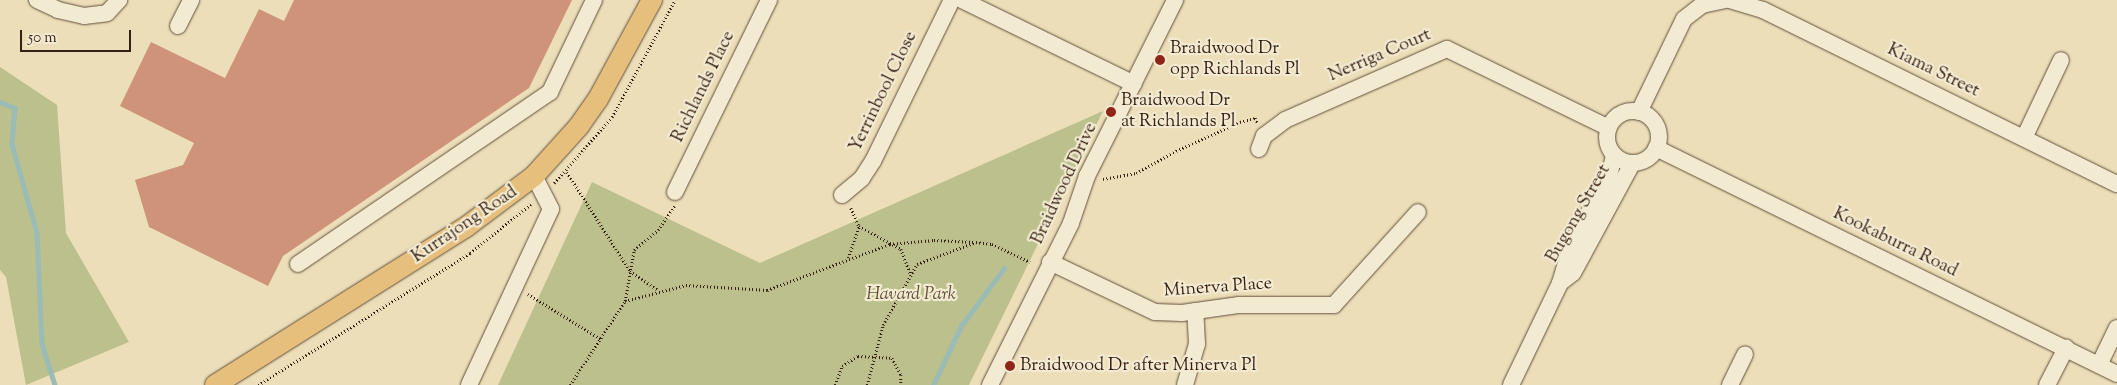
<!DOCTYPE html>
<style>
body{margin:0}
#map{position:relative;width:2117px;height:385px;overflow:hidden;background:#ebdeb8;font-family:"Sorts Mill Goudy",serif}
div>[style]{position:absolute}
[style*='--x']{left:calc(var(--x)*1px);top:calc(var(--y)*1px);width:calc(var(--w)*1px);rotate:calc(var(--a)*1deg)}
.green>*{inset:0;background:#bbc08c}
.stream>*{height:4.5px;margin:-2.25px;padding:0 2.25px;transform-origin:2.25px;border-radius:2.25px;background:#9abbb6}
.building>*{inset:0;background:#cf937a}
.path>*{height:2.5px;margin-top:-1.25px;transform-origin:0;background:repeating-linear-gradient(90deg,#361f13 0 1px,transparent 0 3.5px)}
.roads{filter:drop-shadow(0 0 1px #634f3c) drop-shadow(0 0 1px #634f3c)}
.minor>*{height:16px;margin:-8px;padding:0 8px;transform-origin:8px;border-radius:8px;background:#f2ead1}
.minor>.ring{margin:-8px;padding:0;box-sizing:content-box;background:none;border:16px solid #f2ead1;border-radius:50%}
.major>*{height:20px;margin:-10px;padding:0 10px;transform-origin:10px;border-radius:10px;background:#e6bf7c}
.dots>*{width:14px;height:14px;translate:-50% -50%;box-sizing:border-box;border:2px solid #f2ead1;border-radius:50%}
span{translate:-50% -50%;white-space:nowrap;text-align:center;line-height:1.15;-webkit-text-stroke:4.5px #f2ead1;paint-order:stroke}
.poi-label{font-size:18px;color:#361f13}
.left{translate:0 -50%;text-align:left}
.street-label{font-size:18px;color:#361f13}
.park-label{font-size:18px;color:#5e4f37;font-style:italic}
.scale{position:absolute;left:20px;top:30px;width:111px;height:22px;box-sizing:border-box;border:2px solid #361f13;border-top:0;padding-left:6px;font-size:15px;line-height:18px;white-space:nowrap;color:#361f13;-webkit-text-stroke:4px #f2ead1;paint-order:stroke}
</style>
<div id="map">
<div class="green">
<i style="clip-path:polygon(0 67px,57px 105px,66px 233px,129px 342px,26px 385px,6px 277px,0 270px)"></i>
<i style="clip-path:polygon(1103px 111px,969px 385px,498px 385px,592px 182px,760px 263px)"></i>
</div>
<div class="stream">
<i style="--x:0;--y:102;--w:16;--a:22"></i>
<i style="--x:15;--y:108;--w:36;--a:95"></i>
<i style="--x:12;--y:144;--w:92;--a:74.3"></i>
<i style="--x:37;--y:233;--w:111;--a:87.4"></i>
<i style="--x:42;--y:344;--w:43;--a:72.4"></i>
<i style="--x:933;--y:385;--w:65;--a:-64.6"></i>
<i style="--x:961;--y:326;--w:72;--a:-53.4"></i>
</div>
<div class="building">
<i style="clip-path:polygon(294px 0,572px 0,529px 88px,283px 256px,268px 286px,149px 227px,135px 180px,183px 165px,194px 143px,120px 106px,151px 42px,225px 78px,259px 9px,284px 21px)"></i>
</div>
<div class="path">
<i style="--x:567;--y:172;--w:117;--a:57.5"></i>
<i style="--x:630;--y:271;--w:34;--a:34"></i>
<i style="--x:1103;--y:179;--w:34;--a:-10"></i>
<i style="--x:1136;--y:173;--w:46;--a:-28.8"></i>
<i style="--x:1176;--y:151;--w:70;--a:-24.4"></i>
<i style="--x:1240;--y:122;--w:16;--a:-15"></i>
<i style="--x:1255;--y:118;--w:6;--a:59"></i>
<i style="--x:554;--y:183;--w:88;--a:-48.7"></i>
<i style="--x:612;--y:117;--w:133;--a:-61.7"></i>
<i style="--x:851;--y:208;--w:20;--a:66"></i>
<i style="--x:859;--y:226;--w:48;--a:28.7"></i>
<i style="--x:901;--y:249;--w:26;--a:69"></i>
<i style="--x:848;--y:258;--w:34;--a:-71"></i>
<i style="--x:528;--y:294;--w:86;--a:31.7"></i>
<i style="--x:625;--y:301;--w:63;--a:-14.7"></i>
<i style="--x:686;--y:285;--w:81;--a:3.5"></i>
<i style="--x:767;--y:290;--w:131;--a:-20.5"></i>
<i style="--x:890;--y:244;--w:44;--a:-5.2"></i>
<i style="--x:934;--y:240;--w:42;--a:2.7"></i>
<i style="--x:258;--y:385;--w:250;--a:-31.9"></i>
<i style="--x:470;--y:253;--w:78;--a:-38.8"></i>
<i style="--x:570;--y:385;--w:100;--a:-56.8"></i>
<i style="--x:625;--y:301;--w:52;--a:-80"></i>
<i style="--x:634;--y:250;--w:31;--a:-40"></i>
<i style="--x:658;--y:230;--w:29;--a:-56"></i>
<i style="--x:835;--y:385;--w:20;--a:-70"></i>
<i style="--x:842;--y:366;--w:19;--a:-32"></i>
<i style="--x:858;--y:356;--w:34;--a:3"></i>
<i style="--x:892;--y:358;--w:19;--a:62"></i>
<i style="--x:901;--y:375;--w:10;--a:90"></i>
<i style="--x:867;--y:385;--w:62;--a:-75.1"></i>
<i style="--x:883;--y:325;--w:70;--a:-60.9"></i>
<i style="--x:917;--y:264;--w:63;--a:-20.4"></i>
<i style="--x:976;--y:242;--w:16;--a:7"></i>
<i style="--x:992;--y:244;--w:42;--a:25.3"></i>
</div>
<div class="roads">
<div class="minor">
<i style="--x:37;--y:0;--w:23;--a:25"></i>
<i style="--x:58;--y:10;--w:27;--a:13"></i>
<i style="--x:84;--y:16;--w:23;--a:-7"></i>
<i style="--x:107;--y:13;--w:18;--a:-47"></i>
<i style="--x:962;--y:0;--w:191;--a:26"></i>
<i style="--x:1730;--y:0;--w:34;--a:17"></i>
<i style="--x:1763;--y:10;--w:394;--a:26.2"></i>
<i style="--x:178;--y:26;--w:29;--a:-63"></i>
<i class="ring" style="left:1607px;top:111px;width:36px;height:36px"></i>
<i style="--x:1639;--y:112;--w:103;--a:-64.2"></i>
<i style="--x:1684;--y:19;--w:23;--a:-38"></i>
<i style="--x:1702;--y:5;--w:24;--a:-12"></i>
<i style="--x:2024;--y:138;--w:86;--a:-64.6"></i>
<i style="--x:1656;--y:148;--w:513;--a:26.12"></i>
<i style="--x:1259;--y:149;--w:14;--a:-69"></i>
<i style="--x:1264;--y:136;--w:26;--a:-37"></i>
<i style="--x:1285;--y:120;--w:177;--a:-23.7"></i>
<i style="--x:1447;--y:49;--w:180;--a:26"></i>
<i style="--x:675;--y:192;--w:214;--a:-63.9"></i>
<i style="--x:842;--y:195;--w:26;--a:-40"></i>
<i style="--x:862;--y:178;--w:20;--a:-57"></i>
<i style="--x:873;--y:161;--w:179;--a:-63.9"></i>
<i style="--x:1050;--y:262;--w:116;--a:25.5"></i>
<i style="--x:1155;--y:312;--w:27;--a:2"></i>
<i style="--x:1182;--y:313;--w:58;--a:-8"></i>
<i style="--x:1239;--y:305;--w:95;--a:0"></i>
<i style="--x:1334;--y:305;--w:125;--a:-47.9"></i>
<i style="--x:298;--y:264;--w:305;--a:-34.3"></i>
<i style="--x:550;--y:92;--w:102;--a:-64.4"></i>
<i style="--x:1560;--y:283;--w:16;--a:-38"></i>
<i style="--x:1573;--y:273;--w:124;--a:-61.6"></i>
<i style="--x:2099;--y:365;--w:41;--a:-64.1"></i>
<i style="--x:469;--y:385;--w:194;--a:-65"></i>
<i style="--x:551;--y:209;--w:37;--a:-117"></i>
<i style="--x:990;--y:385;--w:181;--a:-63.4"></i>
<i style="--x:1071;--y:223;--w:50;--a:-71.2"></i>
<i style="--x:1087;--y:176;--w:197;--a:-63.4"></i>
<i style="--x:1185;--y:385;--w:43;--a:-73.7"></i>
<i style="--x:1197;--y:344;--w:33;--a:-93"></i>
<i style="--x:1511;--y:385;--w:113;--a:-64.3"></i>
<i style="--x:1560;--y:283;--w:42;--a:-73.3"></i>
<i style="--x:1572;--y:243;--w:77;--a:-61.1"></i>
<i style="--x:1609;--y:176;--w:21;--a:-76"></i>
<i style="--x:1730;--y:385;--w:34;--a:-64"></i>
<i style="--x:2047;--y:385;--w:42;--a:-62.8"></i>
</div>
<div class="major">
<i style="--x:215;--y:385;--w:297;--a:-32.2"></i>
<i style="--x:466;--y:227;--w:85;--a:-36.9"></i>
<i style="--x:534;--y:176;--w:67;--a:-48"></i>
<i style="--x:579;--y:126;--w:33;--a:-55"></i>
<i style="--x:598;--y:99;--w:113;--a:-61.4"></i>
</div>
</div>
<div class="dots">
<i style="left:1160px;top:60px;background:#8f2418"></i>
<i style="left:1111px;top:112px;background:#8f2418"></i>
<i style="left:1010px;top:366px;background:#8f2418"></i>
</div>
<div class="poi-label">
<span class="left" style="left:1170px;top:60px">Braidwood Dr<br>opp Richlands Pl</span>
<span class="left" style="left:1121px;top:112px">Braidwood Dr<br>at Richlands Pl</span>
<span class="left" style="left:1020px;top:366px">Braidwood Dr after Minerva Pl</span>
</div>
<div class="street-label">
<span style="left:1380px;top:56px;rotate:-23deg">Nerriga Court</span>
<span style="left:1933px;top:71px;rotate:26deg">Kiama Street</span>
<span style="left:704px;top:87px;rotate:-64deg">Richlands Place</span>
<span style="left:884px;top:92px;rotate:-64deg">Yerrinbool Close</span>
<span style="left:1065px;top:184px;rotate:-65deg">Braidwood Drive</span>
<span style="left:1579px;top:214px;rotate:-60deg">Bugong Street</span>
<span style="left:465px;top:225px;rotate:-34deg">Kurrajong Road</span>
<span style="left:1895px;top:243px;rotate:26deg">Kookaburra Road</span>
<span style="left:1218px;top:288px;rotate:-4deg">Minerva Place</span>
</div>
<div class="park-label">
<span style="left:911px;top:295px">Havard Park</span>
</div>
<div class="scale">50 m</div>
</div>
